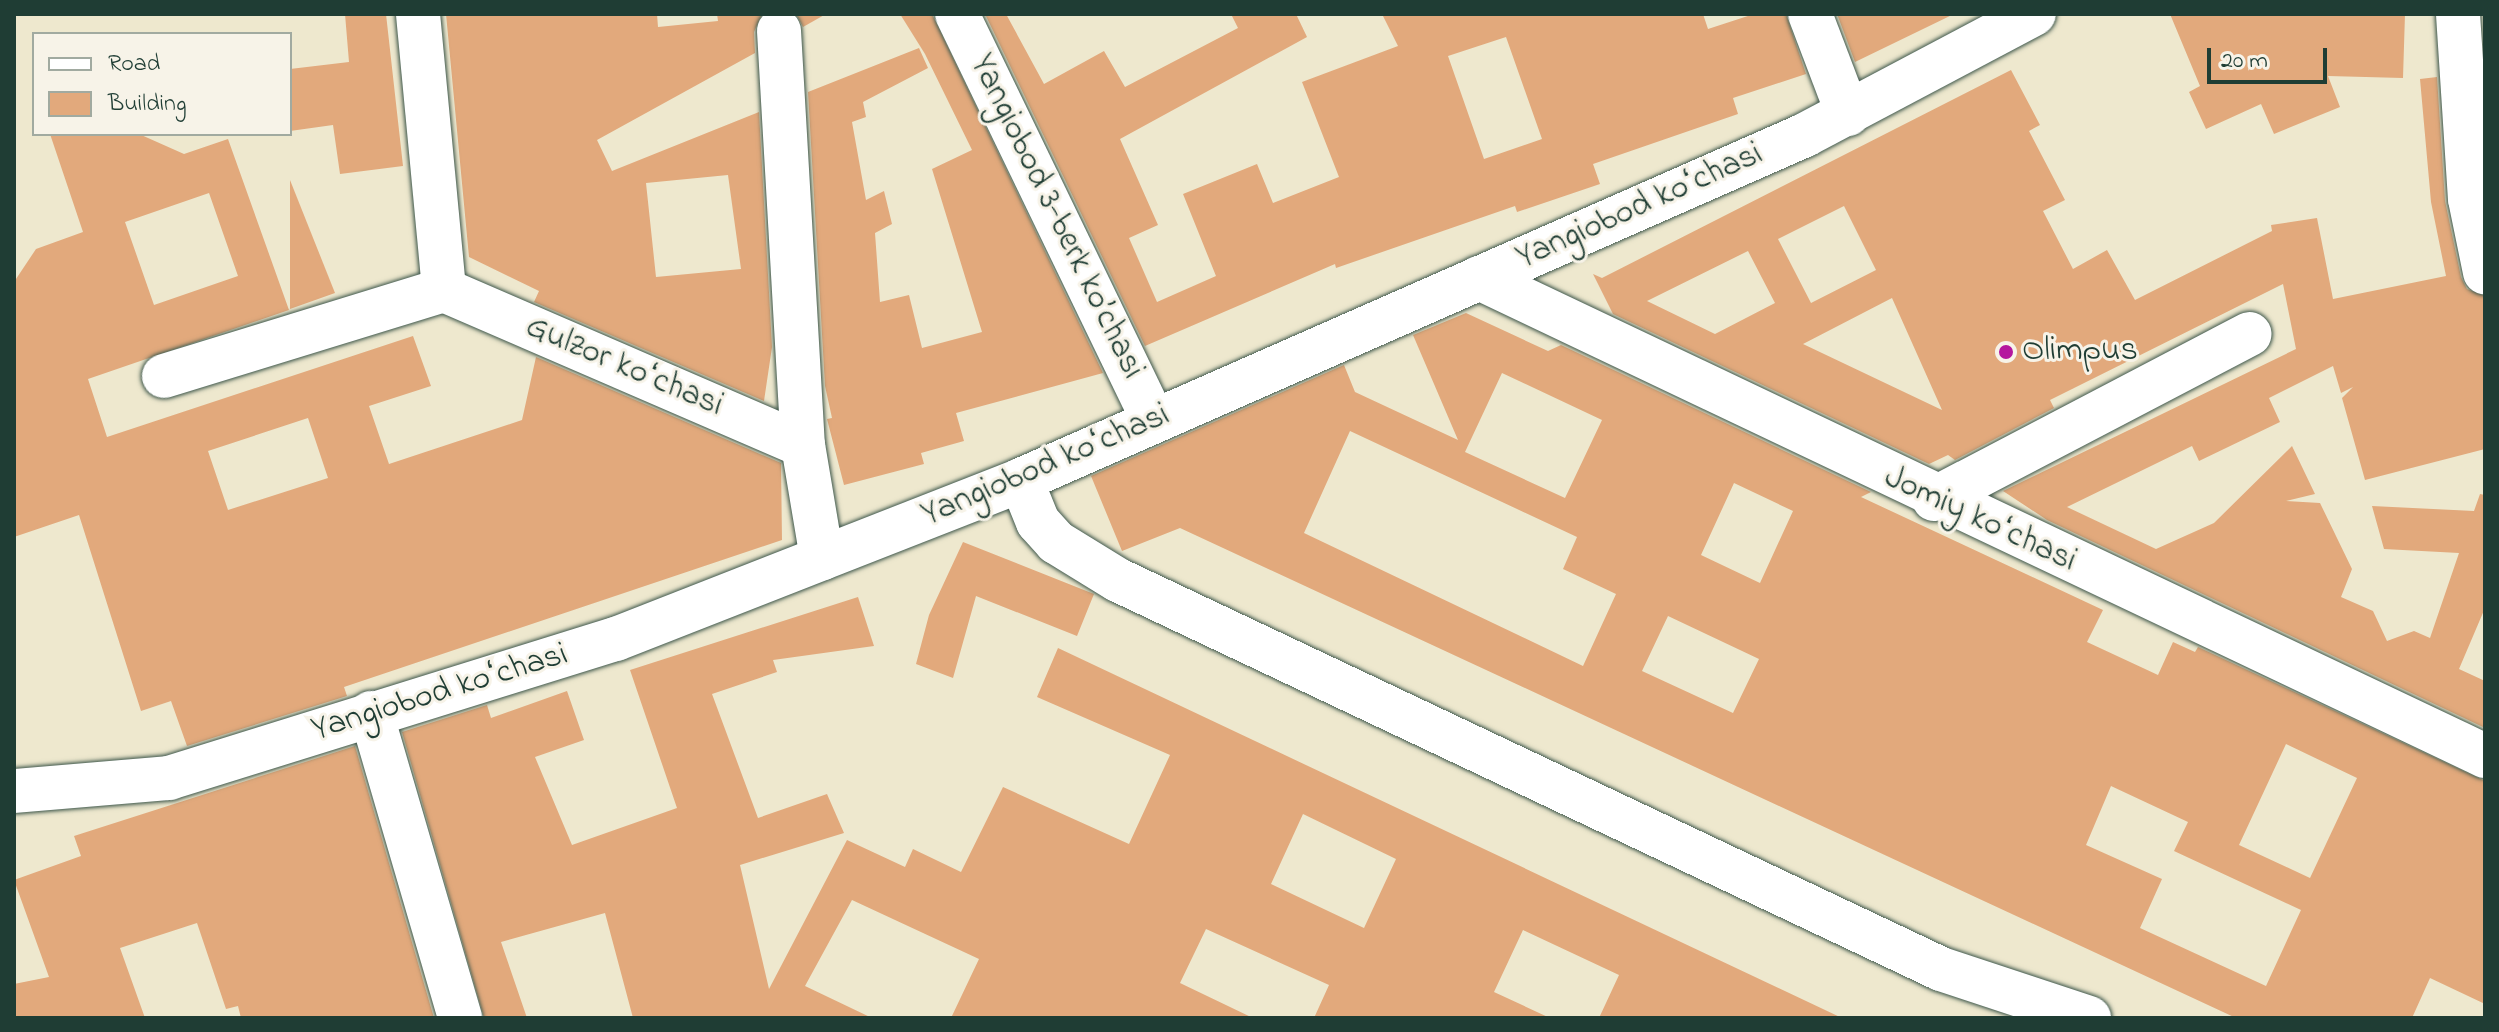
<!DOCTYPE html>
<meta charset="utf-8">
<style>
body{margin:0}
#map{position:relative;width:2499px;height:1032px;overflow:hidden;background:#eee8ce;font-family:"Indie Flower",sans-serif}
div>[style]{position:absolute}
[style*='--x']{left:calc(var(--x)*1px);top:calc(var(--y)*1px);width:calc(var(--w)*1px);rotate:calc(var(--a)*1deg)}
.building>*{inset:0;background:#e2a97c}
.roads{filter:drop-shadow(0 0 2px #3e574b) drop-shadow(0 0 2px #3e574b)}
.minor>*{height:44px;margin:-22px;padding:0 22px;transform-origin:22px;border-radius:22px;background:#fff}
.dots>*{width:22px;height:22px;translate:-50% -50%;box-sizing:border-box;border:4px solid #f7f3e8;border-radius:50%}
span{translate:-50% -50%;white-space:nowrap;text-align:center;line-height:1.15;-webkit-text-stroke:6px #f7f3e8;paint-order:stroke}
.street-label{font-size:34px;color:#1f3d34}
.poi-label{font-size:34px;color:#1f3d34}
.left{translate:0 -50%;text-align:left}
.frame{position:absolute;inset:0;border:16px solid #1f3d34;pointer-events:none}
.legend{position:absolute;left:32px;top:32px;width:260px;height:104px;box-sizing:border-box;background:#f7f3e8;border:2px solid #a1aaa0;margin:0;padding:10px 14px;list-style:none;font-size:24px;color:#1f3d34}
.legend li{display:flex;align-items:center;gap:16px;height:40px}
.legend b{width:40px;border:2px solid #a1aaa0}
.scale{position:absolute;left:2207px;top:48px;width:120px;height:36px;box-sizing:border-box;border:4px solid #1f3d34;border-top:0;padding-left:10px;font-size:24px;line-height:28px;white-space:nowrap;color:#1f3d34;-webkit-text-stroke:6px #f7f3e8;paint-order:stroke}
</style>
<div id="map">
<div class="building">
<i style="clip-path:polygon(345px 14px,386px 14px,403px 166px,340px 174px,333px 125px,290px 131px,290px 69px,349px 62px)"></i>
<i style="clip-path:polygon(evenodd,446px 14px,657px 14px,658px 27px,718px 21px,717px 14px,762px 14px,754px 32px,755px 53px,597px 140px,612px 171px,759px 112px,772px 347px,764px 401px,534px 302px,539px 291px,469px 257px,446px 14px,728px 175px,741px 269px,656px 277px,646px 183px,728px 175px)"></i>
<i style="clip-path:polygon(796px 14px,826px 14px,803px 27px)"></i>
<i style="clip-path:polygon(900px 14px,932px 14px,1103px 373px,956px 413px,964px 441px,921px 453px,924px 464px,844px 485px,827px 419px,832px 418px,825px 386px,808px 92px,919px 48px,928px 68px,863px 102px,866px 117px,852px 122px,866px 200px,884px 191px,892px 224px,875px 233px,880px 302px,909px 295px,922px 348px,982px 332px,932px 169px,972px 150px,925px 54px)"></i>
<i style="clip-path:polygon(evenodd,985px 14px,1006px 14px,1044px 84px,1104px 51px,1125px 87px,1238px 28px,1231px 14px,1296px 14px,1307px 37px,1120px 139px,1158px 225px,1129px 238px,1157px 302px,1216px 276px,1183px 194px,1257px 164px,1273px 203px,1339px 177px,1302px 82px,1398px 46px,1382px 14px,1703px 14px,1708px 29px,1754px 14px,1786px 14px,1806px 74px,1733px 98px,1738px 114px,1593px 164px,1600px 184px,1517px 212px,1515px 206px,1336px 268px,1335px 264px,1145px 346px,985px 14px,1506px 37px,1542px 139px,1484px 159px,1448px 56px,1506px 37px)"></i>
<i style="clip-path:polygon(1837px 14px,1954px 14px,1855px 62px)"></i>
<i style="clip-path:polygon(2170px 14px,2405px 14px,2403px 78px,2328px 76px,2340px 107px,2274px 134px,2261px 104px,2206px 129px,2189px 92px,2200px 86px)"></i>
<i style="clip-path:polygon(evenodd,2011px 70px,2040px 125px,2029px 131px,2065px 200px,2043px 211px,2073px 269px,2107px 250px,2135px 300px,2272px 231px,2271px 225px,2317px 218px,2333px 299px,2446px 276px,2431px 202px,2420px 79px,2437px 77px,2445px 201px,2461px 277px,2467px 289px,2485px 296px,2485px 449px,2365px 480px,2342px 398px,2353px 387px,2341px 393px,2333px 366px,2269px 398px,2280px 422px,2199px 461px,2192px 446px,2067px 507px,2156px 549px,2214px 523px,2292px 446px,2315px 494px,2286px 501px,2320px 503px,2352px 569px,2341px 597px,2373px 611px,2387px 641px,2414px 631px,2430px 638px,2459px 553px,2384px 549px,2372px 506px,2474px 511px,2480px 494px,2485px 495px,2485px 608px,2459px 669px,2485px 681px,2485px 728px,2047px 520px,2003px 491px,2296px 349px,2283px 284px,2050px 400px,2054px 408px,1955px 460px,1948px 455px,1929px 464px,1613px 314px,1593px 274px,1602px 278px,2011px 70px,1844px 206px,1876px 270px,1811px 303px,1778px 239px,1844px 206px,2011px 70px,1748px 251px,1775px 303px,1715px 334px,1647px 301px,1748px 251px,2011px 70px,1892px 298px,1942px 410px,1803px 344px,1892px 298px)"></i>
<i style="clip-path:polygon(evenodd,50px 134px,139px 134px,184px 154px,228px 139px,289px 310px,88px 379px,107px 437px,413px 336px,431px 386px,369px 406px,389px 464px,522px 420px,536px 357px,781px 463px,782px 540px,344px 687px,347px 696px,187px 746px,171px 701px,141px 711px,79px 515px,14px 537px,14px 282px,36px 249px,83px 232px,50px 134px,209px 193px,238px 276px,154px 305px,125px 222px,209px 193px,50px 134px,308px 418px,328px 478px,228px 510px,208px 451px,308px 418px)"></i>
<i style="clip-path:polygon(290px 180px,335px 293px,290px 309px)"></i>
<i style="clip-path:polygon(evenodd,1466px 313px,1548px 351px,1561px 345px,1871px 492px,1861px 497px,2103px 610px,2087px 642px,2158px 675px,2173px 642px,2195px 652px,2198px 647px,2485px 781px,2485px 1004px,2430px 978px,2412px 1018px,2236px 1018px,1180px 528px,1122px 551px,1091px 476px,1344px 365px,1355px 392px,1458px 440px,1413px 335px,1466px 313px,1502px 373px,1602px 420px,1565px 498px,1465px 452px,1502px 373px,1466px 313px,1350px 431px,1577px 537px,1563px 569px,1616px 594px,1583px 666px,1304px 533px,1350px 431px,1466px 313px,1734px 483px,1793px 511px,1760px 583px,1701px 555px,1734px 483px,1466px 313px,1668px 616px,1759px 659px,1733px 713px,1642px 671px,1668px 616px,1466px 313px,2286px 744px,2357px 778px,2310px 878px,2239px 845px,2286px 744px,1466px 313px,2111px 786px,2188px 822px,2174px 851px,2301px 910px,2266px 986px,2140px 928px,2162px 879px,2086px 845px,2111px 786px)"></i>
<i style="clip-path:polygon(963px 542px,1094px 594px,1077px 636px,976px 596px,953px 678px,916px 664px,929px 615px)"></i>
<i style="clip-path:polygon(evenodd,858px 597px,874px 646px,773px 660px,777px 672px,712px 694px,758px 818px,827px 794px,844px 833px,740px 865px,769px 989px,847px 840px,905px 867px,913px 849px,961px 872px,1003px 787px,1129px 844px,1170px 755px,1037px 697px,1058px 648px,1842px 1018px,1599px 1018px,1619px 975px,1523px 930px,1494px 992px,1550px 1018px,1314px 1018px,1329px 985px,1206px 929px,1180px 983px,1253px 1018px,951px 1018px,979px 959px,852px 900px,805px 986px,872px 1018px,633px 1018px,605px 913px,501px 942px,527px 1018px,484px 1018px,402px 732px,487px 705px,491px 718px,567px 691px,584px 740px,535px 757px,572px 845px,677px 808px,630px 670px,858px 597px,1303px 814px,1396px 859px,1364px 928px,1271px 884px,1303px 814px)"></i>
<i style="clip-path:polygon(355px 746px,434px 1018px,241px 1018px,238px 1006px,226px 1009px,197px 923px,120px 948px,145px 1018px,14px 1018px,14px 984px,49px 977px,14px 880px,81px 856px,74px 836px)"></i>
</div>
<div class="roads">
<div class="minor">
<i style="--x:418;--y:14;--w:277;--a:84.6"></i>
<i style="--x:444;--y:290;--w:391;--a:23.4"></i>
<i style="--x:957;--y:14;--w:451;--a:64.2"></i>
<i style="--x:1810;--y:14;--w:107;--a:69.2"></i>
<i style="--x:2458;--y:14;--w:185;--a:86.3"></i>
<i style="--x:2470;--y:199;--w:75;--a:78.4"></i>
<i style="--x:779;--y:31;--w:415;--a:86.7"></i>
<i style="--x:803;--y:445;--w:115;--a:80.5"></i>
<i style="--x:1479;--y:278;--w:1114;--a:25.41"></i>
<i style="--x:164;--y:376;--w:293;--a:-17.1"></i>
<i style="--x:1021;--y:480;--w:45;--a:68"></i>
<i style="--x:1038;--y:522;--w:27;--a:48"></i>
<i style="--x:1056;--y:542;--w:73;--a:31.5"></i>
<i style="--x:1118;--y:580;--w:910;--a:25.3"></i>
<i style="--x:1941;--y:969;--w:156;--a:18.3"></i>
<i style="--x:1934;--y:499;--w:356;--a:-27.6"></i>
<i style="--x:371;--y:713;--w:318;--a:73.7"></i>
<i style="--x:14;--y:791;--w:156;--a:-4.8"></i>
<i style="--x:169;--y:778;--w:468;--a:-17.3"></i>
<i style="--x:616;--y:639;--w:435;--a:-21.4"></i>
<i style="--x:1021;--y:480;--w:857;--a:-23.75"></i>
<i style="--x:1805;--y:135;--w:259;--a:-27.9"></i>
</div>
</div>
<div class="dots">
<i style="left:2006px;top:352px;background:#b5179e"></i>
</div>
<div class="street-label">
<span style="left:1640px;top:207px;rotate:-24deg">Yangiobod koʻchasi</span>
<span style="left:1056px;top:217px;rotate:64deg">Yangiobod 3-berk koʼchasi</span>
<span style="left:624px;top:367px;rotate:23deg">Gulzor koʻchasi</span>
<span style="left:1046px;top:466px;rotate:-23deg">Yangiobod koʻchasi</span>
<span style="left:1980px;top:520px;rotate:25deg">Jomiy koʻchasi</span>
<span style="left:440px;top:693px;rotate:-17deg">Yangiobod koʻchasi</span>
</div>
<div class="poi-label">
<span class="left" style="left:2022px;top:352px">Olimpus</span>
</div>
<div class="frame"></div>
<ul class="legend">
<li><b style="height:10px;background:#fff"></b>Road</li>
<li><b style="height:22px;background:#e2a97c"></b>Building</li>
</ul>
<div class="scale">20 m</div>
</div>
